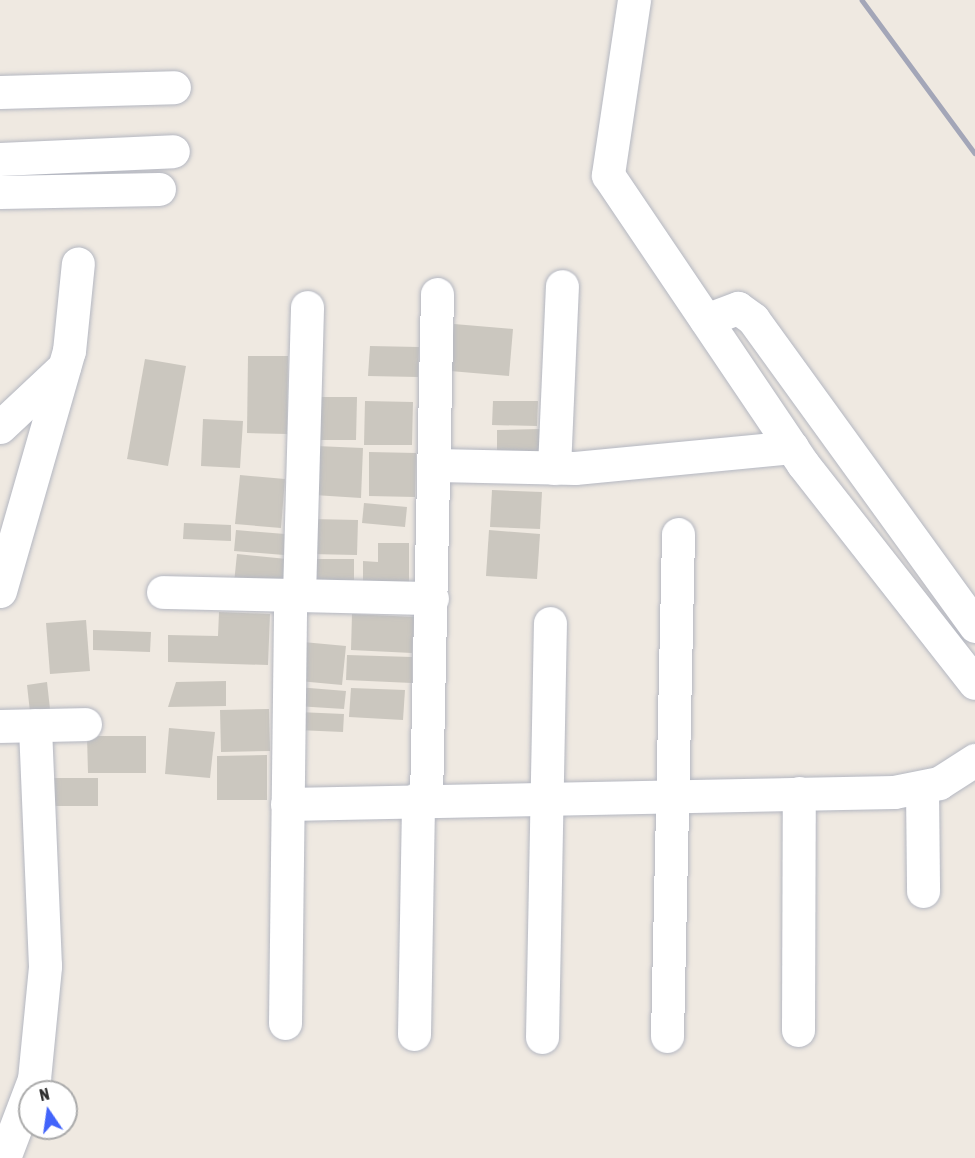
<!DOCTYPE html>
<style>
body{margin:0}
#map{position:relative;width:975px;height:1158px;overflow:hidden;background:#efe9e1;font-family:"Asap Condensed",sans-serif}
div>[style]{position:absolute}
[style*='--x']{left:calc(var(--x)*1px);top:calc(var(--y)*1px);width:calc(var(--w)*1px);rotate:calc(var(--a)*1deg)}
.building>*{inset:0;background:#cbc7bf}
.roads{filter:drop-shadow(0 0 2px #b4b7c1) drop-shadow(0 0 2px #b4b7c1)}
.minor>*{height:33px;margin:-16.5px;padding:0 16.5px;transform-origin:16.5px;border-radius:16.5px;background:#fff}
.rail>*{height:4.5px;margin:-2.25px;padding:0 2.25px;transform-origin:2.25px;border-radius:2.25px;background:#a3a6b8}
span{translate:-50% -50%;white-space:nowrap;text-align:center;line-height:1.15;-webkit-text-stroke:4.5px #fff;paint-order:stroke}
.north{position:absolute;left:18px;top:1080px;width:60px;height:60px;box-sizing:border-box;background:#fff;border:2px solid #ababab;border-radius:50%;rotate:347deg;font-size:16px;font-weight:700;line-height:24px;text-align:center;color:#2e2e2e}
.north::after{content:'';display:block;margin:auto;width:21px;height:27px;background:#4264fb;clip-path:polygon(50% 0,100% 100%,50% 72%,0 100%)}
</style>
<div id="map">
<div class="building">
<i style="clip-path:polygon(454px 324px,513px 329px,509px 376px,450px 371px)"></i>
<i style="clip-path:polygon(370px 346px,419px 347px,418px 377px,368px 376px)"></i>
<i style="clip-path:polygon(248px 356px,288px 356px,287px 434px,247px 433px)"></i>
<i style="clip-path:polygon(145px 359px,186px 366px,168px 466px,127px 459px)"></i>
<i style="clip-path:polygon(313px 397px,357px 397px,356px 440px,312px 440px)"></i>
<i style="clip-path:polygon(365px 401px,413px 402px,412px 445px,364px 445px)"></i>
<i style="clip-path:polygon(493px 401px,538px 401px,537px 426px,492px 425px)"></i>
<i style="clip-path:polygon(203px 419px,243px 421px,240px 468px,201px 466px)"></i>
<i style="clip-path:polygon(541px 429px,542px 458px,497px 459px,497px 430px)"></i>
<i style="clip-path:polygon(316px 446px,363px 448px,361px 498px,314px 495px)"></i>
<i style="clip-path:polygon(369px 452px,416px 453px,415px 497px,369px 496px)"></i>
<i style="clip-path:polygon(240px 475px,285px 479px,281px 528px,235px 524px)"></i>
<i style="clip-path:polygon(492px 490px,542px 492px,540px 529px,490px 527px)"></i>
<i style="clip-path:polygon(364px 503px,407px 507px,405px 527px,362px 523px)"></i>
<i style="clip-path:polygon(311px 519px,358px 520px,357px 555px,310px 554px)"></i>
<i style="clip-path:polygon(184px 523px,231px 525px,231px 541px,183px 539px)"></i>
<i style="clip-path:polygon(236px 530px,285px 534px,284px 555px,234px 551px)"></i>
<i style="clip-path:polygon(489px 530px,540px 534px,537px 579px,486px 576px)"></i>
<i style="clip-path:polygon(378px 543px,409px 543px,409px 586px,363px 586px,363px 561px,378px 562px)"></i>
<i style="clip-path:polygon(237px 554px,287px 559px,284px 588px,234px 583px)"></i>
<i style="clip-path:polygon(317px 559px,354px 559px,354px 580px,317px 580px)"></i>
<i style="clip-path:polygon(219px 612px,270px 614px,268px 665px,168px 662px,168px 635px,218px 636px)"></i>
<i style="clip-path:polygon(352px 614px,414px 617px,412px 653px,351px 650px)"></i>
<i style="clip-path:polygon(86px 620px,90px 671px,50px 674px,46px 623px)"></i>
<i style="clip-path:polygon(93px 630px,151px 632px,150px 652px,93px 650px)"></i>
<i style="clip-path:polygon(303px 642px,346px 646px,342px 685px,299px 681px)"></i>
<i style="clip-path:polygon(347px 655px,412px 657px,412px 683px,346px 680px)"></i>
<i style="clip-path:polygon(226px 681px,226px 706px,168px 707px,176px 682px)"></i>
<i style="clip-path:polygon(47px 682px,51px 718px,31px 721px,27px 685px)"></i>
<i style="clip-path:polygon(297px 687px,346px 691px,344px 709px,296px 706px)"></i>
<i style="clip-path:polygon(351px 688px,405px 690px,403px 720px,349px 717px)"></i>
<i style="clip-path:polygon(269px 709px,270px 751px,221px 752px,220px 710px)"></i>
<i style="clip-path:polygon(298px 712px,344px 714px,343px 732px,297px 730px)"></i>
<i style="clip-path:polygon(169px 728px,215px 732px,210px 778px,165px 774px)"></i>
<i style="clip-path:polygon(87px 736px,146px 736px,146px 773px,88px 773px)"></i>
<i style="clip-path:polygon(267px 755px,267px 800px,217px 800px,217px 756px)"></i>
<i style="clip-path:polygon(46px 778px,98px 778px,98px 806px,46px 806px)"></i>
</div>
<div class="roads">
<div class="minor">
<i style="--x:634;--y:0;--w:177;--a:98.5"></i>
<i style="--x:608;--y:175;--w:349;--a:56"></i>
<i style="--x:803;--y:464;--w:278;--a:51.9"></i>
<i style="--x:0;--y:92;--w:174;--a:-1.6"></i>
<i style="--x:0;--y:159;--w:173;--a:-2.6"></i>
<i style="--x:0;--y:192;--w:159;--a:-1.1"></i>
<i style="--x:706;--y:320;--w:34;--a:-21"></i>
<i style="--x:738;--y:308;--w:19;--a:36"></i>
<i style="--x:753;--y:319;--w:379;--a:54.1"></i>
<i style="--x:0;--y:427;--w:88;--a:-43.2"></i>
<i style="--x:436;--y:465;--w:139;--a:1.2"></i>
<i style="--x:575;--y:468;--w:218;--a:-5.5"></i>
<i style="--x:554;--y:468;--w:182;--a:-87.5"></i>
<i style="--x:0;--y:591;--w:250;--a:-74"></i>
<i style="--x:69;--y:351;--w:88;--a:-84.2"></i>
<i style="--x:163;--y:592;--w:269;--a:1.3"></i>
<i style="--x:299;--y:595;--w:288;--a:-88.4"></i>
<i style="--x:0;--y:726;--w:85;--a:-1.3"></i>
<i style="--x:922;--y:789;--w:102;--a:89.4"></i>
<i style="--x:426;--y:798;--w:504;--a:-88.75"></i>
<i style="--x:287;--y:804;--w:607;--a:-1.13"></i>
<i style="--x:894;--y:792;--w:46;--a:-11.3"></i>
<i style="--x:939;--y:783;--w:43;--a:-32.6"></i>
<i style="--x:285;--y:1023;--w:428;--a:-89.3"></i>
<i style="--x:798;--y:1030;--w:237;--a:-89.8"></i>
<i style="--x:414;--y:1034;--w:236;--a:-89"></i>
<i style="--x:667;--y:1036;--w:502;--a:-88.74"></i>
<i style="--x:542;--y:1037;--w:414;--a:-88.9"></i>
<i style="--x:4;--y:1158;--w:85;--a:-69.2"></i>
<i style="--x:34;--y:1079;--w:114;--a:-84.4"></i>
<i style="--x:45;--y:966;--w:241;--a:-92.4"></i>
</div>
</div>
<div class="rail">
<i style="--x:862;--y:0;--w:190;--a:53.6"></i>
</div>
<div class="north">N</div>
</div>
